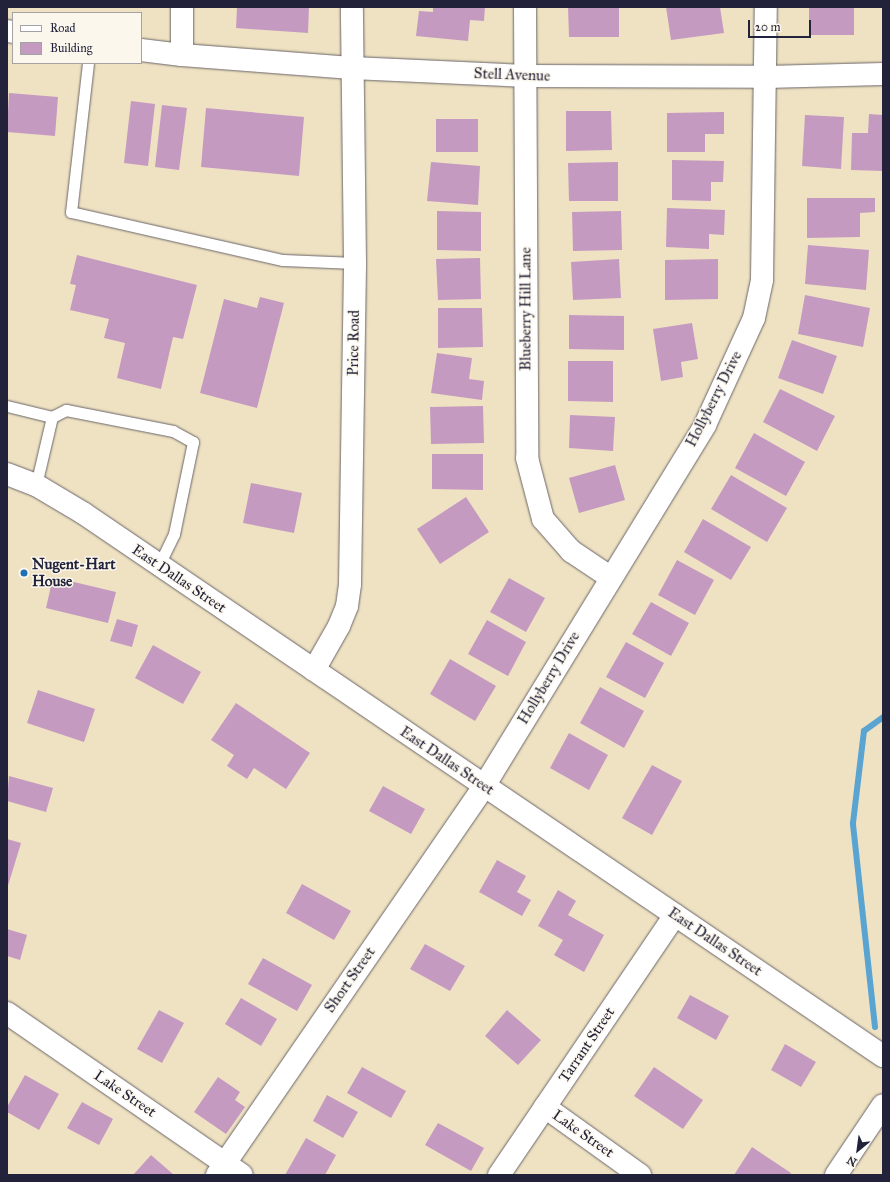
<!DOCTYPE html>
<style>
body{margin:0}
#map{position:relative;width:890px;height:1182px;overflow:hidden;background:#efe2c2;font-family:"IM FELL Great Primer",serif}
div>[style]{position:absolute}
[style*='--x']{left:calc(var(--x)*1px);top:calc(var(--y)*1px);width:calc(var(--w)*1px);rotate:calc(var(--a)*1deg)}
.stream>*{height:6px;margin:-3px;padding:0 3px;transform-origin:3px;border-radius:3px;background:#59a4d1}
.building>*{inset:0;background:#c59ac1}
.roads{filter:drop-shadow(0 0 1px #6a656a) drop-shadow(0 0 1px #6a656a)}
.lane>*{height:11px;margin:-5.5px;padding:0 5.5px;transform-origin:5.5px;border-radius:5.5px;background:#fff}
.street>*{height:22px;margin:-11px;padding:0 11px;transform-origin:11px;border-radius:11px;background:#fff}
.dots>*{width:11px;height:11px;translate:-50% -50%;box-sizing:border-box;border:2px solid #fbf7ec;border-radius:50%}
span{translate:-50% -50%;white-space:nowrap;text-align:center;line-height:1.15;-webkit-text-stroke:3px #fbf7ec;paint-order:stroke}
.street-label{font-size:15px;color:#22223b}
.poi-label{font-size:15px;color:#22223b;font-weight:700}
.left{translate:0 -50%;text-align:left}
.frame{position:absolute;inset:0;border:8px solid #22223b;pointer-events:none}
.legend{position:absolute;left:12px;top:12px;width:130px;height:52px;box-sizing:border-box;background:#fbf7ec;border:1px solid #a4a2a5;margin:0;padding:5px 7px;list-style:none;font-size:12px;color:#22223b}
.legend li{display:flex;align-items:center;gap:8px;height:20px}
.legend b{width:20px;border:1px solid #a4a2a5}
.north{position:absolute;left:838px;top:1130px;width:40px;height:40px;-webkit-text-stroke:3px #fbf7ec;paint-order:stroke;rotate:209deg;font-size:11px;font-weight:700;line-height:16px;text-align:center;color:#22223b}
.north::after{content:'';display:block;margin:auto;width:14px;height:18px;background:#22223b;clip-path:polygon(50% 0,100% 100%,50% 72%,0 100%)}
.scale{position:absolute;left:748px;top:20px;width:63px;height:18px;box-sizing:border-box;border:2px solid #22223b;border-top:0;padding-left:5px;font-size:12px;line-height:14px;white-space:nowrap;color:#22223b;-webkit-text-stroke:3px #fbf7ec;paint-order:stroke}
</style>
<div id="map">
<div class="stream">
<i style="--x:875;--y:1027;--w:205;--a:-96.2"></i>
<i style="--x:853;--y:823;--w:93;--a:-83.2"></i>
<i style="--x:864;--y:731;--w:24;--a:-36"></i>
</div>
<div class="building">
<i style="clip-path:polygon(237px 7px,309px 7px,308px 33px,236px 28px)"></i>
<i style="clip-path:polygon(433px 7px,485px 7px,484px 21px,470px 20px,468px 41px,416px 36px,419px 11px,433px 12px)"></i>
<i style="clip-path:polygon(568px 7px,619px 7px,619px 37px,569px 37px)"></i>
<i style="clip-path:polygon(666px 7px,720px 7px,724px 33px,671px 40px)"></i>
<i style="clip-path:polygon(809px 7px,854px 7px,854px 35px,809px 35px)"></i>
<i style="clip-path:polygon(9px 93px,58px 97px,55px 136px,7px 132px)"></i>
<i style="clip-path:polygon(131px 101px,155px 104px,148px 166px,124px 163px)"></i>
<i style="clip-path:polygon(162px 105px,187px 108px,179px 170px,155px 167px)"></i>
<i style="clip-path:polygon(206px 108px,304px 117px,299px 176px,201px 167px)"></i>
<i style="clip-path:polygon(566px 111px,611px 111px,612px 150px,566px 151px)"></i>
<i style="clip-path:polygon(724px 112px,724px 134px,705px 134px,705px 152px,667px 152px,667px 113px)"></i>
<i style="clip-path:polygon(869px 114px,883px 115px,883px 171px,851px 170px,852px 133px,868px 133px)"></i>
<i style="clip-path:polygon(805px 115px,844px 117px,841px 169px,802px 166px)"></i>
<i style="clip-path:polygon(436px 119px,478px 119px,478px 152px,436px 152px)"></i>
<i style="clip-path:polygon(672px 160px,724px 161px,723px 182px,711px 182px,711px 201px,672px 200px)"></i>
<i style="clip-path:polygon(431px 162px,480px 166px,478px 205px,427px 201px)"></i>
<i style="clip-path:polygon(618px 162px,618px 201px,569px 201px,568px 163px)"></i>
<i style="clip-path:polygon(807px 198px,875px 198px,875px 212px,860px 213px,860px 237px,807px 238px)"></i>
<i style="clip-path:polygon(667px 208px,725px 210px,724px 235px,709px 234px,709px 249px,666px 247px)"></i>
<i style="clip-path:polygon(437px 211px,481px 212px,481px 251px,437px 250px)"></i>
<i style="clip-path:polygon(621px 211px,622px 250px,573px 251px,572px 212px)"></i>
<i style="clip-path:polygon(808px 245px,869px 250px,866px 290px,805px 284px)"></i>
<i style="clip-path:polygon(77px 255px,197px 285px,183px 339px,173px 337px,161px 389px,117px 378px,125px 343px,104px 338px,109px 319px,70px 310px,76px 285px,70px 284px)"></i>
<i style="clip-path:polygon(480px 258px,481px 299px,438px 300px,436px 259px)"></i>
<i style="clip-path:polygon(619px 259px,621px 298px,573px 300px,571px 262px)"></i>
<i style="clip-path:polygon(718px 259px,718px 299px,665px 300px,665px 260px)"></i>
<i style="clip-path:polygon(805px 295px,870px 308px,863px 347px,798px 334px)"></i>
<i style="clip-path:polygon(260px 297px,284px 303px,257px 408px,200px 393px,224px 299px,257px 308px)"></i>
<i style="clip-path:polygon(438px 308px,482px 308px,483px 347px,438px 348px)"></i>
<i style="clip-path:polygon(569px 315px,624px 316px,624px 350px,569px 349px)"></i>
<i style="clip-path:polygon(692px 323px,698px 359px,681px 362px,683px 377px,661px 381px,653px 329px)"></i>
<i style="clip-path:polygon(792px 340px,837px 356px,823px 394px,778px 378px)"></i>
<i style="clip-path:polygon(437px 353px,472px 358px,469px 379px,484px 381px,482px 400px,431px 393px)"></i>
<i style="clip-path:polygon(568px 361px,613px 361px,613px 402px,568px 401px)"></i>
<i style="clip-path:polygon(780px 389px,835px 416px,817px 451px,763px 422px)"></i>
<i style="clip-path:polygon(483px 406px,484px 443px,431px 444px,430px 407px)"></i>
<i style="clip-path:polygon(570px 415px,615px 417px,613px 451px,569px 448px)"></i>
<i style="clip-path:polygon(754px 433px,805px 462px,786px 496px,735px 468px)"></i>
<i style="clip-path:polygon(432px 454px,483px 454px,483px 490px,432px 489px)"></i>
<i style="clip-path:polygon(615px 465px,625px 500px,579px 513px,569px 478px)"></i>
<i style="clip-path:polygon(731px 475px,787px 508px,767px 542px,711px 509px)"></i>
<i style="clip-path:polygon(251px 483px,302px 493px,294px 533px,243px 523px)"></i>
<i style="clip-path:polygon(466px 497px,489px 532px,440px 564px,417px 529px)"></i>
<i style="clip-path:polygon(703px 519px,751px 547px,731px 580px,684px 552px)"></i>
<i style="clip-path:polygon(677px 560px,714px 580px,695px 615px,658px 595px)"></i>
<i style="clip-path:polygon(53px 577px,116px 592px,108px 623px,46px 608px)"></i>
<i style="clip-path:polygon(509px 578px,545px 598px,526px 632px,490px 612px)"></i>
<i style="clip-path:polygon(651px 602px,689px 623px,671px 656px,632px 634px)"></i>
<i style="clip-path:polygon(117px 619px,138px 625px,132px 647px,110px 641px)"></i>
<i style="clip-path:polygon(487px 620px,526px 642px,508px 676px,468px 654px)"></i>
<i style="clip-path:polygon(626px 642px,664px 663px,645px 698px,606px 677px)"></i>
<i style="clip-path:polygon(153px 645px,201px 672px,183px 704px,135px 678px)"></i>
<i style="clip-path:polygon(450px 659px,496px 686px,475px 721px,430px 694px)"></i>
<i style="clip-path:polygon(600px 687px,644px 711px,624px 748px,580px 723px)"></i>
<i style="clip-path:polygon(38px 690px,95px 709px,84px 742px,27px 723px)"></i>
<i style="clip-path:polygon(236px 703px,310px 753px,286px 789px,254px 768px,247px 779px,227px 766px,234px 755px,211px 740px)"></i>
<i style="clip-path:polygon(569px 733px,608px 755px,589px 790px,550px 768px)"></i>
<i style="clip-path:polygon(652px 765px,682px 781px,652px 835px,622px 818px)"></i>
<i style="clip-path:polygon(9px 776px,53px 788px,46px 812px,7px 801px)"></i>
<i style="clip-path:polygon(383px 786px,425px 809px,411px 834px,369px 811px)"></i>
<i style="clip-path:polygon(7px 839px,21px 843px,7px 889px)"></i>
<i style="clip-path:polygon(497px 860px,526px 876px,517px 892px,531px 900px,522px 916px,479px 892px)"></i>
<i style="clip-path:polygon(302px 884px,351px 911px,334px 940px,286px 913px)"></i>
<i style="clip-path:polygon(558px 890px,576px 901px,568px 915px,604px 935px,584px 972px,554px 955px,563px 940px,538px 926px)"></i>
<i style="clip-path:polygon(7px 929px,27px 935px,20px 960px,7px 956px)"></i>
<i style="clip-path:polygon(425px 944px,465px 966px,450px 991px,410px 969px)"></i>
<i style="clip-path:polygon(263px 958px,312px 985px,297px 1011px,248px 984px)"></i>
<i style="clip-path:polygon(690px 995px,729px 1016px,716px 1040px,677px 1018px)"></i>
<i style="clip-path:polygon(241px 998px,277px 1019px,261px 1046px,225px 1024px)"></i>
<i style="clip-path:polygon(159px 1010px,184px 1023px,162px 1063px,137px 1049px)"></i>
<i style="clip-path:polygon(507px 1010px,541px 1040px,518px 1065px,485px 1036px)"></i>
<i style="clip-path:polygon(785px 1044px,816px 1062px,801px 1087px,771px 1070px)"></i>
<i style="clip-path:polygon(362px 1067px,406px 1091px,391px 1118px,347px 1093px)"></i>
<i style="clip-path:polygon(654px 1067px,703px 1100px,683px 1129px,634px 1096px)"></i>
<i style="clip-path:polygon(25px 1075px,59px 1094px,39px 1130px,7px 1112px,7px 1107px)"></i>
<i style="clip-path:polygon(218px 1077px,240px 1092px,235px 1100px,245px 1107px,226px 1134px,194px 1112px)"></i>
<i style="clip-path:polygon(327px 1095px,358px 1112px,343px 1138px,313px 1121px)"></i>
<i style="clip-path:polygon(82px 1102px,113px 1119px,99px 1145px,67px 1128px)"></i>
<i style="clip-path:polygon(438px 1123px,484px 1148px,471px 1171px,425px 1145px)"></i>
<i style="clip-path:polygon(306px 1138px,336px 1155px,325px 1175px,285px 1175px)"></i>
<i style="clip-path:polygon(752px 1147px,791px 1173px,790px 1175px,734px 1175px)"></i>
<i style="clip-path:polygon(151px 1155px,174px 1175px,133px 1175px)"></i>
</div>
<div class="roads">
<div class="lane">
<i style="--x:88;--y:63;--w:150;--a:96.5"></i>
<i style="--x:71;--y:212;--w:217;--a:12.8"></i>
<i style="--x:283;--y:260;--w:72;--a:2.4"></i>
<i style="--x:7;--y:406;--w:46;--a:13.7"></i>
<i style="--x:36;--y:485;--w:70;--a:-76.8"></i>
<i style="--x:52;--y:417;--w:16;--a:-27"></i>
<i style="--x:66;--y:410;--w:109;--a:11.1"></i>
<i style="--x:173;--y:431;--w:23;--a:29"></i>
<i style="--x:193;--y:442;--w:94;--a:101.7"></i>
<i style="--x:174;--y:534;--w:34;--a:116"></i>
</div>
<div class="street">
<i style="--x:525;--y:7;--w:451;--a:89.7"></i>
<i style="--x:527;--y:458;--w:63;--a:75.3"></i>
<i style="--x:543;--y:519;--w:43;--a:48.8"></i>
<i style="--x:571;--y:551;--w:47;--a:33.7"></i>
<i style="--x:7;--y:31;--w:6;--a:9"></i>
<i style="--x:141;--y:50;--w:41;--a:7"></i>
<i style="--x:182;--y:55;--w:170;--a:4.4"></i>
<i style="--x:352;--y:68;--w:174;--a:2.6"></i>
<i style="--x:526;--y:76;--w:240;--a:0.2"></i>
<i style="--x:766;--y:77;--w:117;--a:-1.5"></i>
<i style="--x:182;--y:55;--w:48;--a:-90"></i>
<i style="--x:7;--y:474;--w:31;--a:21"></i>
<i style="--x:36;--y:485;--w:55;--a:30.8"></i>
<i style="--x:83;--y:513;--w:967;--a:34.17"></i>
<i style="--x:314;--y:670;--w:51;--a:-60.4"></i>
<i style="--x:339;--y:626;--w:22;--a:-68"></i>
<i style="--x:347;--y:606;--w:22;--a:-82"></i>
<i style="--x:350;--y:584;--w:321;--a:-89.1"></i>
<i style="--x:355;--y:263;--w:256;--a:-90.7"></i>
<i style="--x:7;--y:1013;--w:285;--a:34.6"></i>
<i style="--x:545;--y:1107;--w:117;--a:35.6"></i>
<i style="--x:217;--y:1175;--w:472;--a:-55.5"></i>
<i style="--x:484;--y:786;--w:423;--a:-58.5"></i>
<i style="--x:705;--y:425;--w:118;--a:-65.4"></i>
<i style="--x:754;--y:318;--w:40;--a:-78"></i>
<i style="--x:762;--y:279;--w:272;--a:-89.2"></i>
<i style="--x:499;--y:1175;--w:314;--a:-55.9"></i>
<i style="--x:836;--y:1175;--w:84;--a:-56.1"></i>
</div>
</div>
<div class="dots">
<i style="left:24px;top:573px;background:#1f6fb2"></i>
</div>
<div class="street-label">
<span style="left:512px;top:75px;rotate:2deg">Stell Avenue</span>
<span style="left:526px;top:309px;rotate:-90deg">Blueberry Hill Lane</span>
<span style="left:354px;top:343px;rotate:-89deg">Price Road</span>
<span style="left:714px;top:399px;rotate:-63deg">Hollyberry Drive</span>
<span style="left:179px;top:579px;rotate:34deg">East Dallas Street</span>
<span style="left:549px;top:678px;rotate:-59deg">Hollyberry Drive</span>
<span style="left:447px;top:761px;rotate:34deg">East Dallas Street</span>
<span style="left:715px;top:942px;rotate:34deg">East Dallas Street</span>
<span style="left:350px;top:980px;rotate:-55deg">Short Street</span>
<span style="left:587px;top:1045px;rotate:-56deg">Tarrant Street</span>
<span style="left:125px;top:1094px;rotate:34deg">Lake Street</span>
<span style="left:583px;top:1134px;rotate:35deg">Lake Street</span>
</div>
<div class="poi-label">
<span class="left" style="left:32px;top:573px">Nugent-Hart<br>House</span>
</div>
<div class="frame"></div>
<ul class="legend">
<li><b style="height:5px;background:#fff"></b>Road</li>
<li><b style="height:11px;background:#c59ac1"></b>Building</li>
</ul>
<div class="north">N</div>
<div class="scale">20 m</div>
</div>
